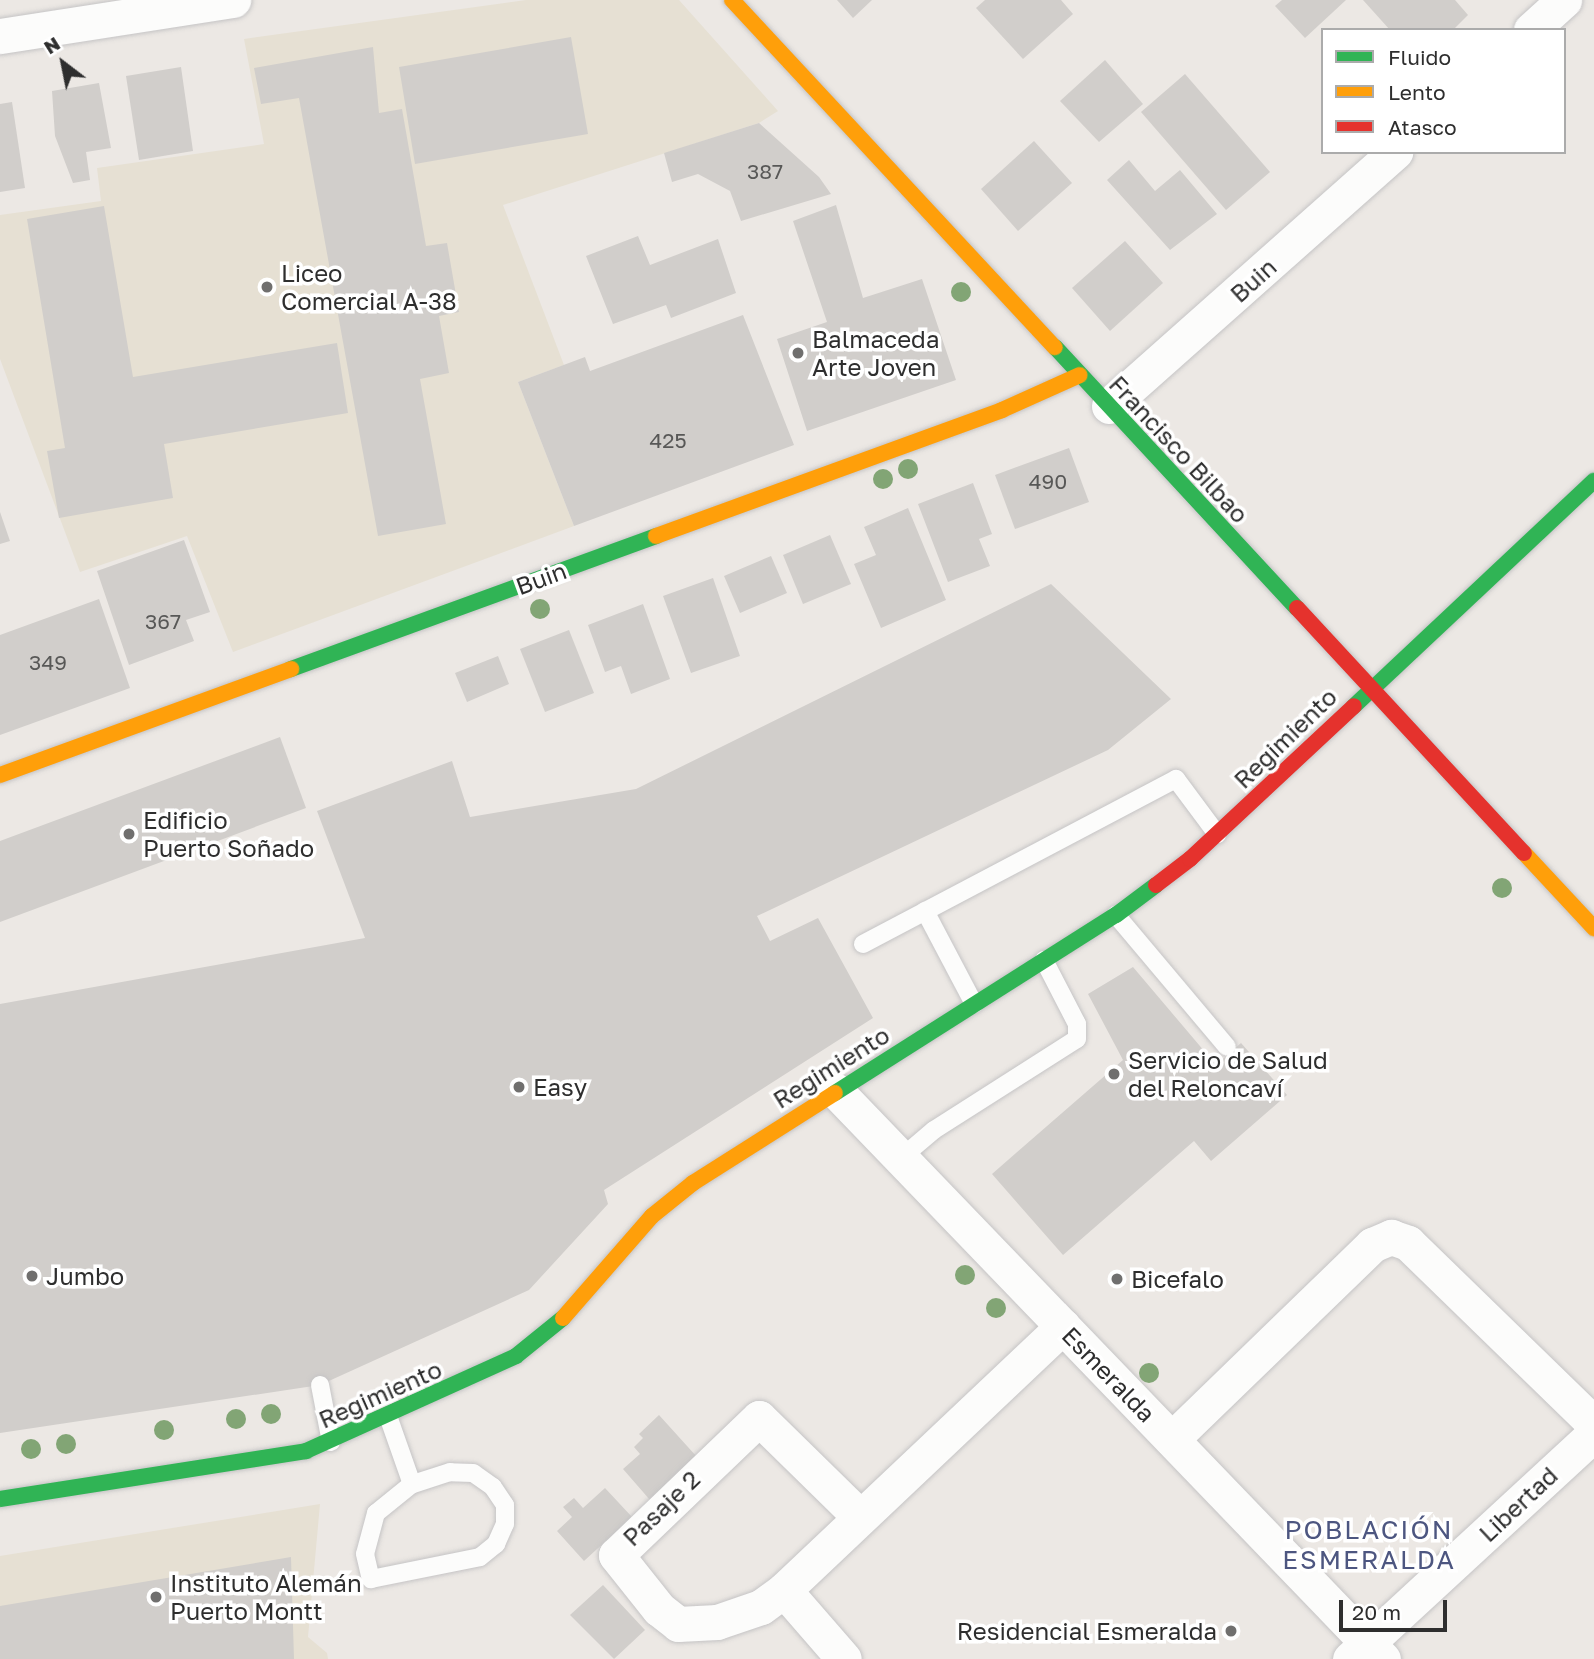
<!DOCTYPE html>
<meta charset="utf-8">
<style>
body{margin:0}
#map{position:relative;width:1594px;height:1659px;overflow:hidden;background:#ece8e4;font-family:"Golos Text",sans-serif}
div>[style]{position:absolute}
[style*='--x']{left:calc(var(--x)*1px);top:calc(var(--y)*1px);width:calc(var(--w)*1px);rotate:calc(var(--a)*1deg)}
.education>*{inset:0;background:#e6e0d3}
.building>*{inset:0;background:#d1cecb}
.roads{filter:drop-shadow(0 0 2px #c5c4c5) drop-shadow(0 0 2px #c5c4c5)}
.lane>*{height:18px;margin:-9px;padding:0 9px;transform-origin:9px;border-radius:9px;background:#fcfcfb}
.street>*{height:35px;margin:-17.5px;padding:0 17.5px;transform-origin:17.5px;border-radius:17.5px;background:#fcfcfb}
.fast>*{height:16px;margin:-8px;padding:0 8px;transform-origin:8px;border-radius:8px;background:#30b455}
.slow>*{height:16px;margin:-8px;padding:0 8px;transform-origin:8px;border-radius:8px;background:#ff9f0a}
.jam>*{height:16px;margin:-8px;padding:0 8px;transform-origin:8px;border-radius:8px;background:#e5322d}
.trees>*{width:20px;height:20px;margin:-10px;border-radius:50%;background:#82a575}
.dots>*{width:19px;height:19px;translate:-50% -50%;box-sizing:border-box;border:4px solid #fff;border-radius:50%}
span{translate:-50% -50%;white-space:nowrap;text-align:center;line-height:1.15;-webkit-text-stroke:7px #fff;paint-order:stroke}
.number-label{font-size:21px;color:#585857}
.number-label span{-webkit-text-stroke-width:0}
.poi-label{font-size:24px;color:#2e2e2e}
.left{translate:0 -50%;text-align:left}
.right{translate:-100% -50%;text-align:right}
.street-label{font-size:24px;color:#2e2e2e}
.neighbourhood-label{font-size:26px;color:#4d5680;letter-spacing:2px}
.legend{position:absolute;left:1321px;top:28px;width:245px;height:126px;box-sizing:border-box;background:#fff;border:2px solid #ababab;margin:0;padding:9px 12px;list-style:none;font-size:21px;color:#2e2e2e}
.legend li{display:flex;align-items:center;gap:14px;height:35px}
.legend b{width:35px;border:2px solid #ababab}
.north{position:absolute;left:28px;top:28px;width:70px;height:70px;-webkit-text-stroke:5px #fff;paint-order:stroke;rotate:328deg;font-size:19px;font-weight:700;line-height:28px;text-align:center;color:#2e2e2e}
.north::after{content:'';display:block;margin:auto;width:24px;height:32px;background:#2e2e2e;clip-path:polygon(50% 0,100% 100%,50% 72%,0 100%)}
.scale{position:absolute;left:1339px;top:1600px;width:108px;height:32px;box-sizing:border-box;border:4px solid #2e2e2e;border-top:0;padding-left:9px;font-size:21px;line-height:24px;white-space:nowrap;color:#2e2e2e;-webkit-text-stroke:5px #fff;paint-order:stroke}
</style>
<div id="map">
<div class="education">
<i style="clip-path:polygon(526px 0,679px 0,778px 111px,759px 123px,503px 205px,564px 365px,518px 382px,574px 526px,233px 652px,187px 536px,80px 572px,0 359px,0 215px,101px 201px,97px 168px,264px 144px,244px 39px)"></i>
<i style="clip-path:polygon(320px 1504px,308px 1637px,327px 1653px,328px 1659px,0 1659px,0 1556px)"></i>
</div>
<div class="building">
<i style="clip-path:polygon(837px 0,872px 0,853px 18px)"></i>
<i style="clip-path:polygon(985px 0,1061px 0,1073px 14px,1023px 59px,976px 8px)"></i>
<i style="clip-path:polygon(1282px 0,1346px 0,1305px 38px,1275px 6px)"></i>
<i style="clip-path:polygon(1363px 0,1455px 0,1468px 15px,1453px 30px,1390px 30px)"></i>
<i style="clip-path:polygon(571px 37px,588px 134px,415px 164px,399px 67px)"></i>
<i style="clip-path:polygon(373px 47px,379px 113px,402px 109px,426px 246px,447px 243px,459px 312px,439px 316px,449px 373px,420px 379px,446px 524px,378px 536px,299px 98px,261px 104px,254px 68px)"></i>
<i style="clip-path:polygon(1105px 60px,1143px 104px,1099px 142px,1060px 101px)"></i>
<i style="clip-path:polygon(181px 67px,193px 151px,139px 160px,126px 76px)"></i>
<i style="clip-path:polygon(1185px 74px,1270px 172px,1226px 210px,1141px 112px)"></i>
<i style="clip-path:polygon(99px 83px,111px 148px,86px 152px,90px 180px,73px 183px,55px 136px,52px 91px)"></i>
<i style="clip-path:polygon(12px 102px,25px 188px,0 192px,0 104px)"></i>
<i style="clip-path:polygon(759px 123px,819px 177px,831px 194px,741px 221px,730px 191px,698px 174px,672px 182px,664px 153px)"></i>
<i style="clip-path:polygon(1034px 141px,1072px 183px,1018px 231px,981px 189px)"></i>
<i style="clip-path:polygon(1129px 160px,1155px 191px,1180px 170px,1217px 214px,1170px 250px,1107px 180px)"></i>
<i style="clip-path:polygon(836px 205px,863px 298px,922px 279px,956px 380px,807px 431px,777px 339px,827px 322px,793px 221px)"></i>
<i style="clip-path:polygon(104px 206px,133px 377px,337px 343px,348px 413px,164px 444px,173px 498px,59px 518px,47px 451px,65px 448px,27px 219px)"></i>
<i style="clip-path:polygon(638px 236px,650px 265px,718px 239px,736px 293px,671px 318px,666px 305px,613px 324px,586px 256px)"></i>
<i style="clip-path:polygon(1125px 241px,1163px 283px,1110px 331px,1072px 288px)"></i>
<i style="clip-path:polygon(743px 315px,794px 445px,574px 526px,518px 382px,585px 357px,590px 371px)"></i>
<i style="clip-path:polygon(1069px 448px,1089px 502px,1015px 529px,995px 475px)"></i>
<i style="clip-path:polygon(973px 483px,992px 534px,979px 539px,990px 566px,948px 582px,918px 504px)"></i>
<i style="clip-path:polygon(908px 508px,946px 600px,881px 628px,854px 564px,876px 555px,864px 527px)"></i>
<i style="clip-path:polygon(0 512px,10px 541px,0 544px)"></i>
<i style="clip-path:polygon(830px 535px,851px 584px,803px 604px,783px 555px)"></i>
<i style="clip-path:polygon(184px 540px,210px 612px,186px 620px,194px 641px,129px 665px,97px 571px)"></i>
<i style="clip-path:polygon(771px 556px,787px 593px,740px 613px,724px 576px)"></i>
<i style="clip-path:polygon(713px 578px,740px 656px,691px 673px,663px 596px)"></i>
<i style="clip-path:polygon(1051px 584px,1171px 699px,1108px 750px,757px 916px,770px 941px,818px 918px,873px 1018px,604px 1190px,608px 1204px,529px 1290px,320px 1385px,0 1433px,0 1004px,365px 938px,317px 811px,452px 761px,470px 817px,636px 789px)"></i>
<i style="clip-path:polygon(99px 599px,130px 688px,0 735px,0 635px)"></i>
<i style="clip-path:polygon(643px 604px,670px 679px,631px 694px,621px 666px,605px 672px,588px 625px)"></i>
<i style="clip-path:polygon(569px 630px,594px 693px,545px 712px,520px 649px)"></i>
<i style="clip-path:polygon(498px 656px,509px 684px,467px 702px,455px 673px)"></i>
<i style="clip-path:polygon(280px 737px,306px 808px,0 922px,0 841px)"></i>
<i style="clip-path:polygon(1133px 967px,1216px 1065px,1241px 1043px,1287px 1095px,1211px 1161px,1194px 1141px,1063px 1255px,992px 1174px,1123px 1060px,1088px 994px)"></i>
<i style="clip-path:polygon(659px 1415px,697px 1457px,650px 1500px,623px 1469px,640px 1454px,634px 1447px,643px 1438px,639px 1434px)"></i>
<i style="clip-path:polygon(605px 1488px,632px 1517px,584px 1561px,557px 1531px,572px 1517px,563px 1507px,574px 1498px,583px 1508px)"></i>
<i style="clip-path:polygon(291px 1557px,294px 1659px,0 1659px,0 1606px)"></i>
<i style="clip-path:polygon(603px 1585px,645px 1630px,614px 1659px,570px 1615px)"></i>
</div>
<div class="roads">
<div class="lane">
<i style="--x:925;--y:911;--w:105;--a:62.2"></i>
<i style="--x:1116;--y:915;--w:172;--a:49.9"></i>
<i style="--x:863;--y:944;--w:354;--a:-27.8"></i>
<i style="--x:1176;--y:779;--w:69;--a:53.3"></i>
<i style="--x:901;--y:1158;--w:43;--a:-40.3"></i>
<i style="--x:934;--y:1130;--w:169;--a:-32.5"></i>
<i style="--x:1077;--y:1039;--w:15;--a:-90"></i>
<i style="--x:1077;--y:1024;--w:72;--a:-117.3"></i>
<i style="--x:320;--y:1385;--w:58;--a:79.1"></i>
<i style="--x:388;--y:1416;--w:72;--a:70.6"></i>
<i style="--x:412;--y:1484;--w:46;--a:141.1"></i>
<i style="--x:376;--y:1513;--w:42;--a:105"></i>
<i style="--x:365;--y:1554;--w:26;--a:77"></i>
<i style="--x:371;--y:1579;--w:111;--a:-11.4"></i>
<i style="--x:480;--y:1557;--w:21;--a:-39"></i>
<i style="--x:496;--y:1544;--w:22;--a:-66"></i>
<i style="--x:505;--y:1524;--w:19;--a:-90"></i>
<i style="--x:505;--y:1505;--w:22;--a:-124"></i>
<i style="--x:493;--y:1487;--w:24;--a:-145"></i>
<i style="--x:473;--y:1473;--w:23;--a:-178"></i>
<i style="--x:450;--y:1472;--w:40;--a:162"></i>
</div>
<div class="street">
<i style="--x:1531;--y:30;--w:45;--a:-42.3"></i>
<i style="--x:0;--y:36;--w:236;--a:-8.8"></i>
<i style="--x:1109;--y:406;--w:383;--a:-41.6"></i>
<i style="--x:835;--y:1090;--w:790;--a:46.08"></i>
<i style="--x:1172;--y:1439;--w:279;--a:-44.1"></i>
<i style="--x:1372;--y:1245;--w:21;--a:-23"></i>
<i style="--x:1391;--y:1237;--w:18;--a:19"></i>
<i style="--x:1408;--y:1243;--w:260;--a:44.2"></i>
<i style="--x:859;--y:1516;--w:140;--a:-135.6"></i>
<i style="--x:759;--y:1418;--w:198;--a:136.2"></i>
<i style="--x:616;--y:1555;--w:69;--a:51.5"></i>
<i style="--x:659;--y:1609;--w:24;--a:38"></i>
<i style="--x:678;--y:1624;--w:39;--a:-3"></i>
<i style="--x:717;--y:1622;--w:46;--a:-18.8"></i>
<i style="--x:761;--y:1607;--w:29;--a:-36"></i>
<i style="--x:784;--y:1590;--w:384;--a:-43.4"></i>
<i style="--x:784;--y:1590;--w:91;--a:49"></i>
<i style="--x:1350;--y:1659;--w:332;--a:-42.7"></i>
</div>
<div class="fast">
<i style="--x:1055;--y:347;--w:356;--a:47.2"></i>
<i style="--x:291;--y:669;--w:388;--a:-20"></i>
<i style="--x:1354;--y:706;--w:329;--a:-43.2"></i>
<i style="--x:835;--y:1093;--w:333;--a:-32.4"></i>
<i style="--x:1116;--y:915;--w:50;--a:-36.9"></i>
<i style="--x:0;--y:1499;--w:310;--a:-8.9"></i>
<i style="--x:306;--y:1451;--w:230;--a:-24.3"></i>
<i style="--x:516;--y:1356;--w:60;--a:-39"></i>
</div>
<div class="slow">
<i style="--x:732;--y:0;--w:474;--a:47.1"></i>
<i style="--x:656;--y:536;--w:368;--a:-20"></i>
<i style="--x:1002;--y:410;--w:85;--a:-24.2"></i>
<i style="--x:0;--y:775;--w:310;--a:-20"></i>
<i style="--x:1524;--y:853;--w:103;--a:47"></i>
<i style="--x:563;--y:1318;--w:135;--a:-48.9"></i>
<i style="--x:652;--y:1216;--w:53;--a:-38.8"></i>
<i style="--x:693;--y:1183;--w:168;--a:-32.4"></i>
</div>
<div class="jam">
<i style="--x:1297;--y:608;--w:334;--a:47.2"></i>
<i style="--x:1156;--y:885;--w:43;--a:-37.4"></i>
<i style="--x:1190;--y:859;--w:224;--a:-43"></i>
</div>
</div>
<div class="trees">
<i style="left:961px;top:292px"></i>
<i style="left:908px;top:469px"></i>
<i style="left:883px;top:479px"></i>
<i style="left:540px;top:609px"></i>
<i style="left:1502px;top:888px"></i>
<i style="left:965px;top:1275px"></i>
<i style="left:996px;top:1308px"></i>
<i style="left:1149px;top:1373px"></i>
<i style="left:271px;top:1414px"></i>
<i style="left:236px;top:1419px"></i>
<i style="left:164px;top:1430px"></i>
<i style="left:66px;top:1444px"></i>
<i style="left:31px;top:1449px"></i>
</div>
<div class="dots">
<i style="left:267px;top:287px;background:#706f6e"></i>
<i style="left:798px;top:353px;background:#706f6e"></i>
<i style="left:129px;top:834px;background:#706f6e"></i>
<i style="left:1114px;top:1074px;background:#706f6e"></i>
<i style="left:519px;top:1087px;background:#706f6e"></i>
<i style="left:32px;top:1276px;background:#706f6e"></i>
<i style="left:1117px;top:1279px;background:#706f6e"></i>
<i style="left:156px;top:1597px;background:#706f6e"></i>
<i style="left:1231px;top:1631px;background:#706f6e"></i>
</div>
<div class="number-label">
<span style="left:765px;top:171px">387</span>
<span style="left:668px;top:440px">425</span>
<span style="left:1048px;top:481px">490</span>
<span style="left:163px;top:621px">367</span>
<span style="left:48px;top:662px">349</span>
</div>
<div class="poi-label">
<span class="left" style="left:281px;top:287px">Liceo<br>Comercial A-38</span>
<span class="left" style="left:812px;top:353px">Balmaceda<br>Arte Joven</span>
<span class="left" style="left:143px;top:834px">Edificio<br>Puerto Soñado</span>
<span class="left" style="left:1128px;top:1074px">Servicio de Salud<br>del Reloncaví</span>
<span class="left" style="left:533px;top:1087px">Easy</span>
<span class="left" style="left:46px;top:1276px">Jumbo</span>
<span class="left" style="left:1131px;top:1279px">Bicefalo</span>
<span class="left" style="left:170px;top:1597px">Instituto Alemán<br>Puerto Montt</span>
<span class="right" style="left:1217px;top:1631px">Residencial Esmeralda</span>
</div>
<div class="street-label">
<span style="left:1253px;top:280px;rotate:-42deg">Buin</span>
<span style="left:1179px;top:449px;rotate:47deg">Francisco Bilbao</span>
<span style="left:541px;top:578px;rotate:-20deg">Buin</span>
<span style="left:1285px;top:738px;rotate:-44deg">Regimiento</span>
<span style="left:831px;top:1067px;rotate:-32deg">Regimiento</span>
<span style="left:1109px;top:1374px;rotate:46deg">Esmeralda</span>
<span style="left:380px;top:1394px;rotate:-24deg">Regimiento</span>
<span style="left:1518px;top:1504px;rotate:-43deg">Libertad</span>
<span style="left:661px;top:1508px;rotate:-44deg">Pasaje 2</span>
</div>
<div class="neighbourhood-label">
<span style="left:1369px;top:1545px">POBLACIÓN<br>ESMERALDA</span>
</div>
<ul class="legend">
<li><b style="height:9px;background:#30b455"></b>Fluido</li>
<li><b style="height:9px;background:#ff9f0a"></b>Lento</li>
<li><b style="height:9px;background:#e5322d"></b>Atasco</li>
</ul>
<div class="north">N</div>
<div class="scale">20 m</div>
</div>
